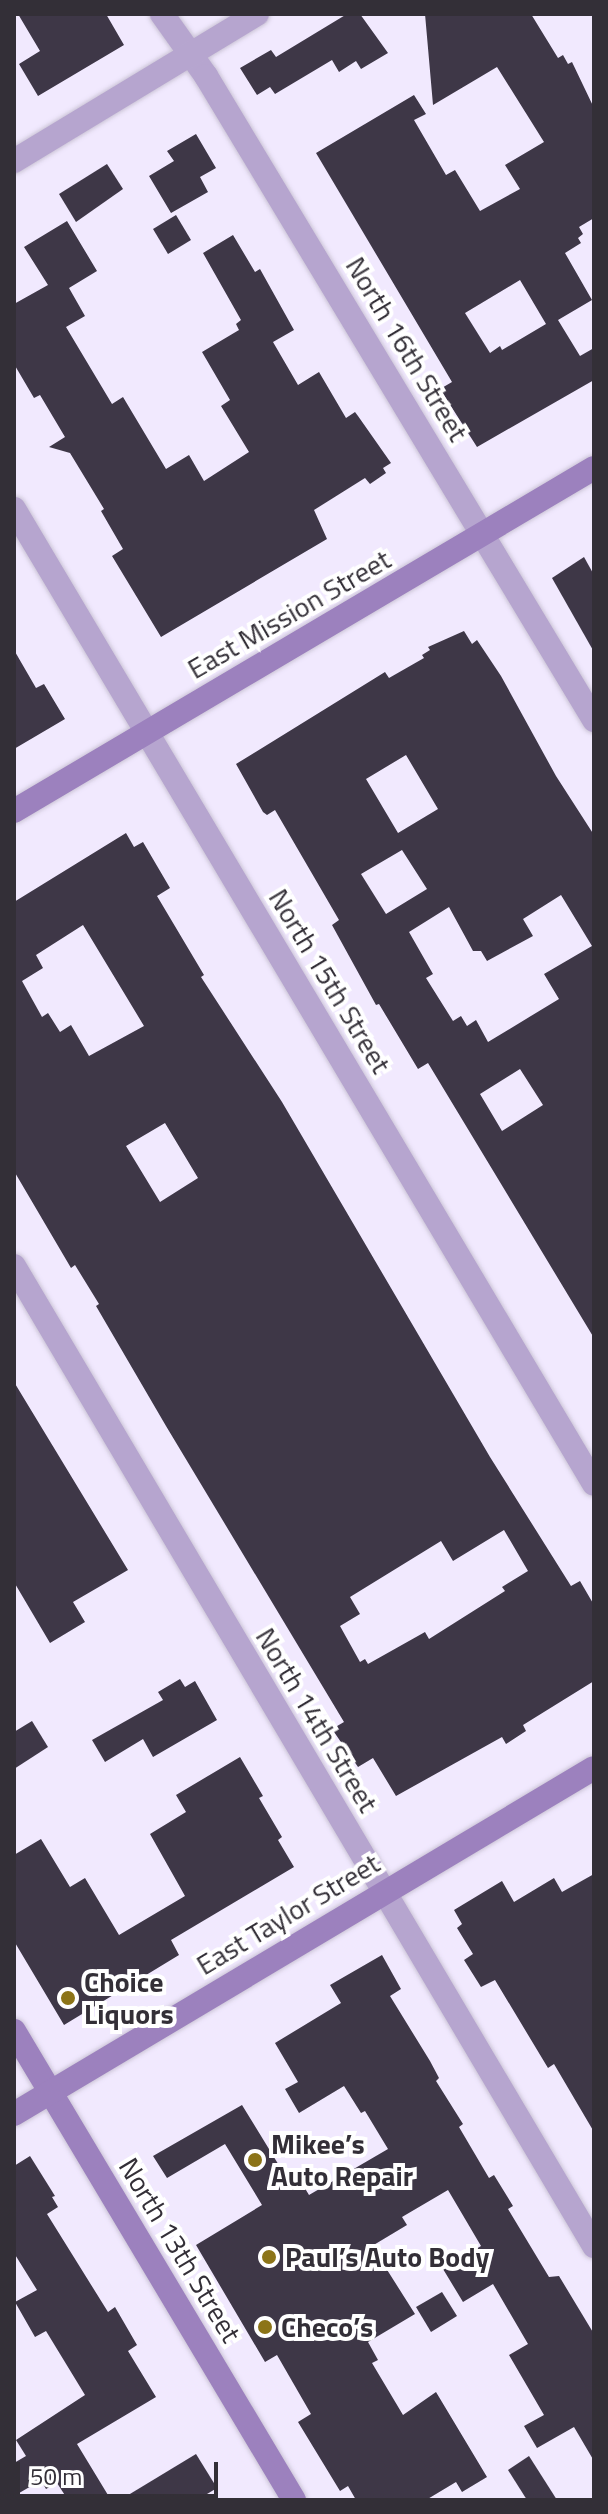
<!DOCTYPE html>
<meta charset="utf-8">
<style>
body{margin:0}
#map{position:relative;width:608px;height:2514px;overflow:hidden;background:#f1e9fe;font-family:"Titillium Web",sans-serif}
div>[style]{position:absolute}
[style*='--x']{left:calc(var(--x)*1px);top:calc(var(--y)*1px);width:calc(var(--w)*1px);rotate:calc(var(--a)*1deg)}
.building>*{inset:0;background:#3e3747}
.roads{filter:drop-shadow(0 0 2px #cbc4d6) drop-shadow(0 0 2px #cbc4d6)}
.street>*{height:24px;margin:-12px;padding:0 12px;transform-origin:12px;border-radius:12px;background:#b6a5cf}
.secondary>*{height:24px;margin:-12px;padding:0 12px;transform-origin:12px;border-radius:12px;background:#9c81be}
.dots>*{width:22px;height:22px;translate:-50% -50%;box-sizing:border-box;border:4px solid #fff;border-radius:50%}
span{translate:-50% -50%;white-space:nowrap;text-align:center;line-height:1.15;-webkit-text-stroke:8px #fff;paint-order:stroke}
.street-label{font-size:28px;color:#332f37}
.poi-label{font-size:28px;color:#332f37;font-weight:700}
.left{translate:0 -50%;text-align:left}
.frame{position:absolute;inset:0;border:16px solid #332f37;pointer-events:none}
.scale{position:absolute;left:16px;top:2462px;width:202px;height:36px;box-sizing:border-box;border:4px solid #332f37;border-top:0;padding-left:10px;font-size:24px;line-height:28px;white-space:nowrap;color:#332f37;-webkit-text-stroke:6px #fff;paint-order:stroke}
</style>
<div id="map">
<div class="building">
<i style="clip-path:polygon(18px 14px,106px 14px,124px 45px,38px 96px,19px 64px,40px 51px)"></i>
<i style="clip-path:polygon(347px 14px,360px 14px,388px 53px,361px 69px,356px 61px,339px 72px,332px 60px,275px 94px,270px 87px,257px 95px,240px 68px,271px 50px,276px 57px)"></i>
<i style="clip-path:polygon(evenodd,425px 14px,531px 14px,558px 58px,563px 55px,568px 64px,572px 62px,594px 108px,594px 218px,579px 227px,583px 234px,578px 238px,581px 243px,565px 253px,592px 300px,558px 320px,580px 356px,594px 348px,594px 380px,477px 447px,440px 389px,452px 382px,316px 153px,414px 95px,426px 114px,414px 120px,446px 175px,455px 170px,480px 211px,520px 189px,505px 165px,544px 142px,497px 67px,433px 105px,425px 14px,520px 280px,546px 324px,502px 350px,500px 346px,490px 353px,465px 313px,520px 280px)"></i>
<i style="clip-path:polygon(196px 134px,216px 168px,200px 177px,208px 192px,171px 213px,149px 176px,174px 161px,167px 151px)"></i>
<i style="clip-path:polygon(107px 164px,123px 189px,76px 222px,59px 194px)"></i>
<i style="clip-path:polygon(176px 215px,191px 240px,168px 254px,153px 229px)"></i>
<i style="clip-path:polygon(67px 221px,97px 271px,69px 288px,85px 316px,66px 327px,112px 404px,123px 397px,166px 469px,189px 455px,204px 481px,249px 452px,221px 406px,230px 400px,202px 352px,239px 330px,236px 324px,241px 320px,203px 253px,233px 235px,255px 272px,260px 269px,294px 330px,273px 342px,298px 385px,319px 372px,346px 418px,355px 412px,358px 416px,391px 463px,383px 468px,386px 473px,370px 484px,365px 478px,314px 510px,327px 539px,161px 637px,112px 556px,123px 549px,101px 511px,104px 509px,70px 453px,49px 447px,65px 437px,40px 395px,34px 398px,14px 364px,14px 304px,48px 285px,24px 247px)"></i>
<i style="clip-path:polygon(584px 557px,594px 575px,594px 652px,552px 578px)"></i>
<i style="clip-path:polygon(evenodd,464px 631px,472px 644px,477px 640px,501px 676px,556px 776px,594px 835px,594px 1338px,428px 1063px,418px 1069px,379px 1004px,376px 1005px,332px 925px,339px 920px,275px 810px,267px 815px,263px 812px,236px 764px,385px 672px,389px 678px,424px 658px,422px 655px,430px 650px,428px 647px,464px 631px,406px 755px,438px 809px,398px 833px,366px 779px,406px 755px,464px 631px,402px 850px,427px 889px,386px 914px,361px 874px,402px 850px,464px 631px,561px 895px,592px 946px,544px 974px,559px 999px,488px 1042px,476px 1020px,467px 1026px,461px 1016px,453px 1021px,426px 978px,433px 974px,409px 932px,449px 907px,473px 951px,481px 951px,487px 961px,533px 936px,523px 919px,561px 895px,464px 631px,520px 1069px,543px 1105px,502px 1131px,480px 1094px,520px 1069px)"></i>
<i style="clip-path:polygon(14px 650px,36px 688px,44px 684px,65px 719px,14px 749px)"></i>
<i style="clip-path:polygon(evenodd,126px 833px,134px 847px,143px 842px,170px 888px,157px 896px,204px 975px,201px 977px,282px 1102px,490px 1457px,571px 1586px,580px 1581px,594px 1605px,594px 1681px,523px 1725px,526px 1731px,506px 1744px,502px 1737px,396px 1796px,373px 1758px,358px 1767px,332px 1729px,344px 1722px,166px 1426px,96px 1306px,99px 1304px,75px 1265px,71px 1268px,14px 1171px,14px 902px,126px 833px,83px 925px,144px 1026px,89px 1056px,71px 1025px,60px 1032px,48px 1013px,42px 1017px,22px 981px,43px 968px,36px 955px,83px 925px,126px 833px,165px 1123px,198px 1178px,160px 1202px,126px 1146px,165px 1123px,126px 833px,504px 1530px,528px 1571px,502px 1587px,505px 1591px,429px 1639px,425px 1632px,368px 1664px,365px 1659px,360px 1662px,340px 1626px,360px 1614px,350px 1597px,441px 1541px,453px 1561px,504px 1530px)"></i>
<i style="clip-path:polygon(14px 1382px,128px 1570px,73px 1602px,85px 1622px,50px 1643px,14px 1582px)"></i>
<i style="clip-path:polygon(180px 1679px,185px 1687px,195px 1681px,217px 1720px,153px 1757px,143px 1739px,105px 1762px,92px 1740px,163px 1700px,158px 1692px)"></i>
<i style="clip-path:polygon(32px 1721px,48px 1747px,14px 1769px,14px 1732px)"></i>
<i style="clip-path:polygon(240px 1757px,263px 1796px,259px 1798px,282px 1837px,278px 1840px,294px 1867px,171px 1940px,179px 1955px,64px 2025px,14px 1941px,14px 1855px,41px 1839px,70px 1887px,85px 1878px,119px 1935px,185px 1896px,150px 1834px,186px 1812px,176px 1795px)"></i>
<i style="clip-path:polygon(594px 1874px,594px 2132px,554px 2064px,548px 2068px,495px 1980px,481px 1987px,464px 1960px,473px 1954px,457px 1928px,462px 1924px,454px 1910px,502px 1881px,514px 1902px,554px 1878px,562px 1892px)"></i>
<i style="clip-path:polygon(382px 1955px,401px 1989px,390px 1996px,430px 2061px,439px 2078px,436px 2081px,463px 2124px,459px 2127px,489px 2178px,494px 2175px,513px 2206px,508px 2209px,549px 2277px,559px 2276px,594px 2334px,594px 2461px,574px 2427px,537px 2448px,524px 2426px,544px 2415px,509px 2355px,528px 2344px,493px 2284px,463px 2302px,443px 2269px,481px 2246px,448px 2190px,402px 2217px,407px 2225px,372px 2246px,415px 2314px,368px 2342px,378px 2360px,372px 2363px,403px 2415px,436px 2392px,487px 2477px,462px 2492px,456px 2482px,426px 2500px,356px 2500px,348px 2486px,340px 2491px,298px 2422px,311px 2414px,277px 2355px,265px 2362px,196px 2245px,262px 2205px,225px 2144px,167px 2178px,153px 2156px,242px 2105px,291px 2185px,300px 2180px,309px 2195px,388px 2149px,365px 2111px,361px 2113px,344px 2086px,299px 2113px,285px 2089px,298px 2082px,275px 2043px,341px 2003px,330px 1985px)"></i>
<i style="clip-path:polygon(30px 2156px,55px 2196px,52px 2197px,58px 2207px,47px 2214px,108px 2312px,115px 2307px,137px 2345px,128px 2351px,156px 2397px,77px 2444px,111px 2500px,68px 2500px,57px 2483px,46px 2489px,42px 2482px,33px 2485px,14px 2496px,14px 2463px,26px 2456px,16px 2440px,85px 2395px,46px 2331px,35px 2337px,15px 2302px,37px 2290px,14px 2253px,14px 2166px)"></i>
<i style="clip-path:polygon(442px 2292px,457px 2316px,431px 2332px,416px 2307px)"></i>
<i style="clip-path:polygon(196px 2454px,217px 2488px,197px 2500px,120px 2500px)"></i>
<i style="clip-path:polygon(529px 2456px,557px 2500px,527px 2500px,508px 2470px)"></i>
</div>
<div class="roads">
<div class="street">
<i style="--x:162;--y:14;--w:76;--a:54.6"></i>
<i style="--x:206;--y:76;--w:752;--a:58.93"></i>
<i style="--x:14;--y:161;--w:284;--a:-31.2"></i>
<i style="--x:14;--y:509;--w:1134;--a:59.25"></i>
<i style="--x:14;--y:1266;--w:1139;--a:59.38"></i>
</div>
<div class="secondary">
<i style="--x:14;--y:811;--w:674;--a:-30.6"></i>
<i style="--x:14;--y:2031;--w:546;--a:59.16"></i>
<i style="--x:14;--y:2114;--w:675;--a:-30.82"></i>
</div>
</div>
<div class="dots">
<i style="left:68px;top:1998px;background:#8c7418"></i>
<i style="left:255px;top:2160px;background:#8c7418"></i>
<i style="left:269px;top:2257px;background:#8c7418"></i>
<i style="left:265px;top:2327px;background:#8c7418"></i>
</div>
<div class="street-label">
<span style="left:407px;top:349px;rotate:59deg">North 16th Street</span>
<span style="left:289px;top:614px;rotate:-30deg">East Mission Street</span>
<span style="left:330px;top:981px;rotate:59deg">North 15th Street</span>
<span style="left:317px;top:1720px;rotate:59deg">North 14th Street</span>
<span style="left:288px;top:1914px;rotate:-31deg">East Taylor Street</span>
<span style="left:180px;top:2250px;rotate:59deg">North 13th Street</span>
</div>
<div class="poi-label">
<span class="left" style="left:84px;top:1998px">Choice<br>Liquors</span>
<span class="left" style="left:271px;top:2160px">Mikee’s<br>Auto Repair</span>
<span class="left" style="left:285px;top:2257px">Paul’s Auto Body</span>
<span class="left" style="left:281px;top:2327px">Checo’s</span>
</div>
<div class="frame"></div>
<div class="scale">50 m</div>
</div>
